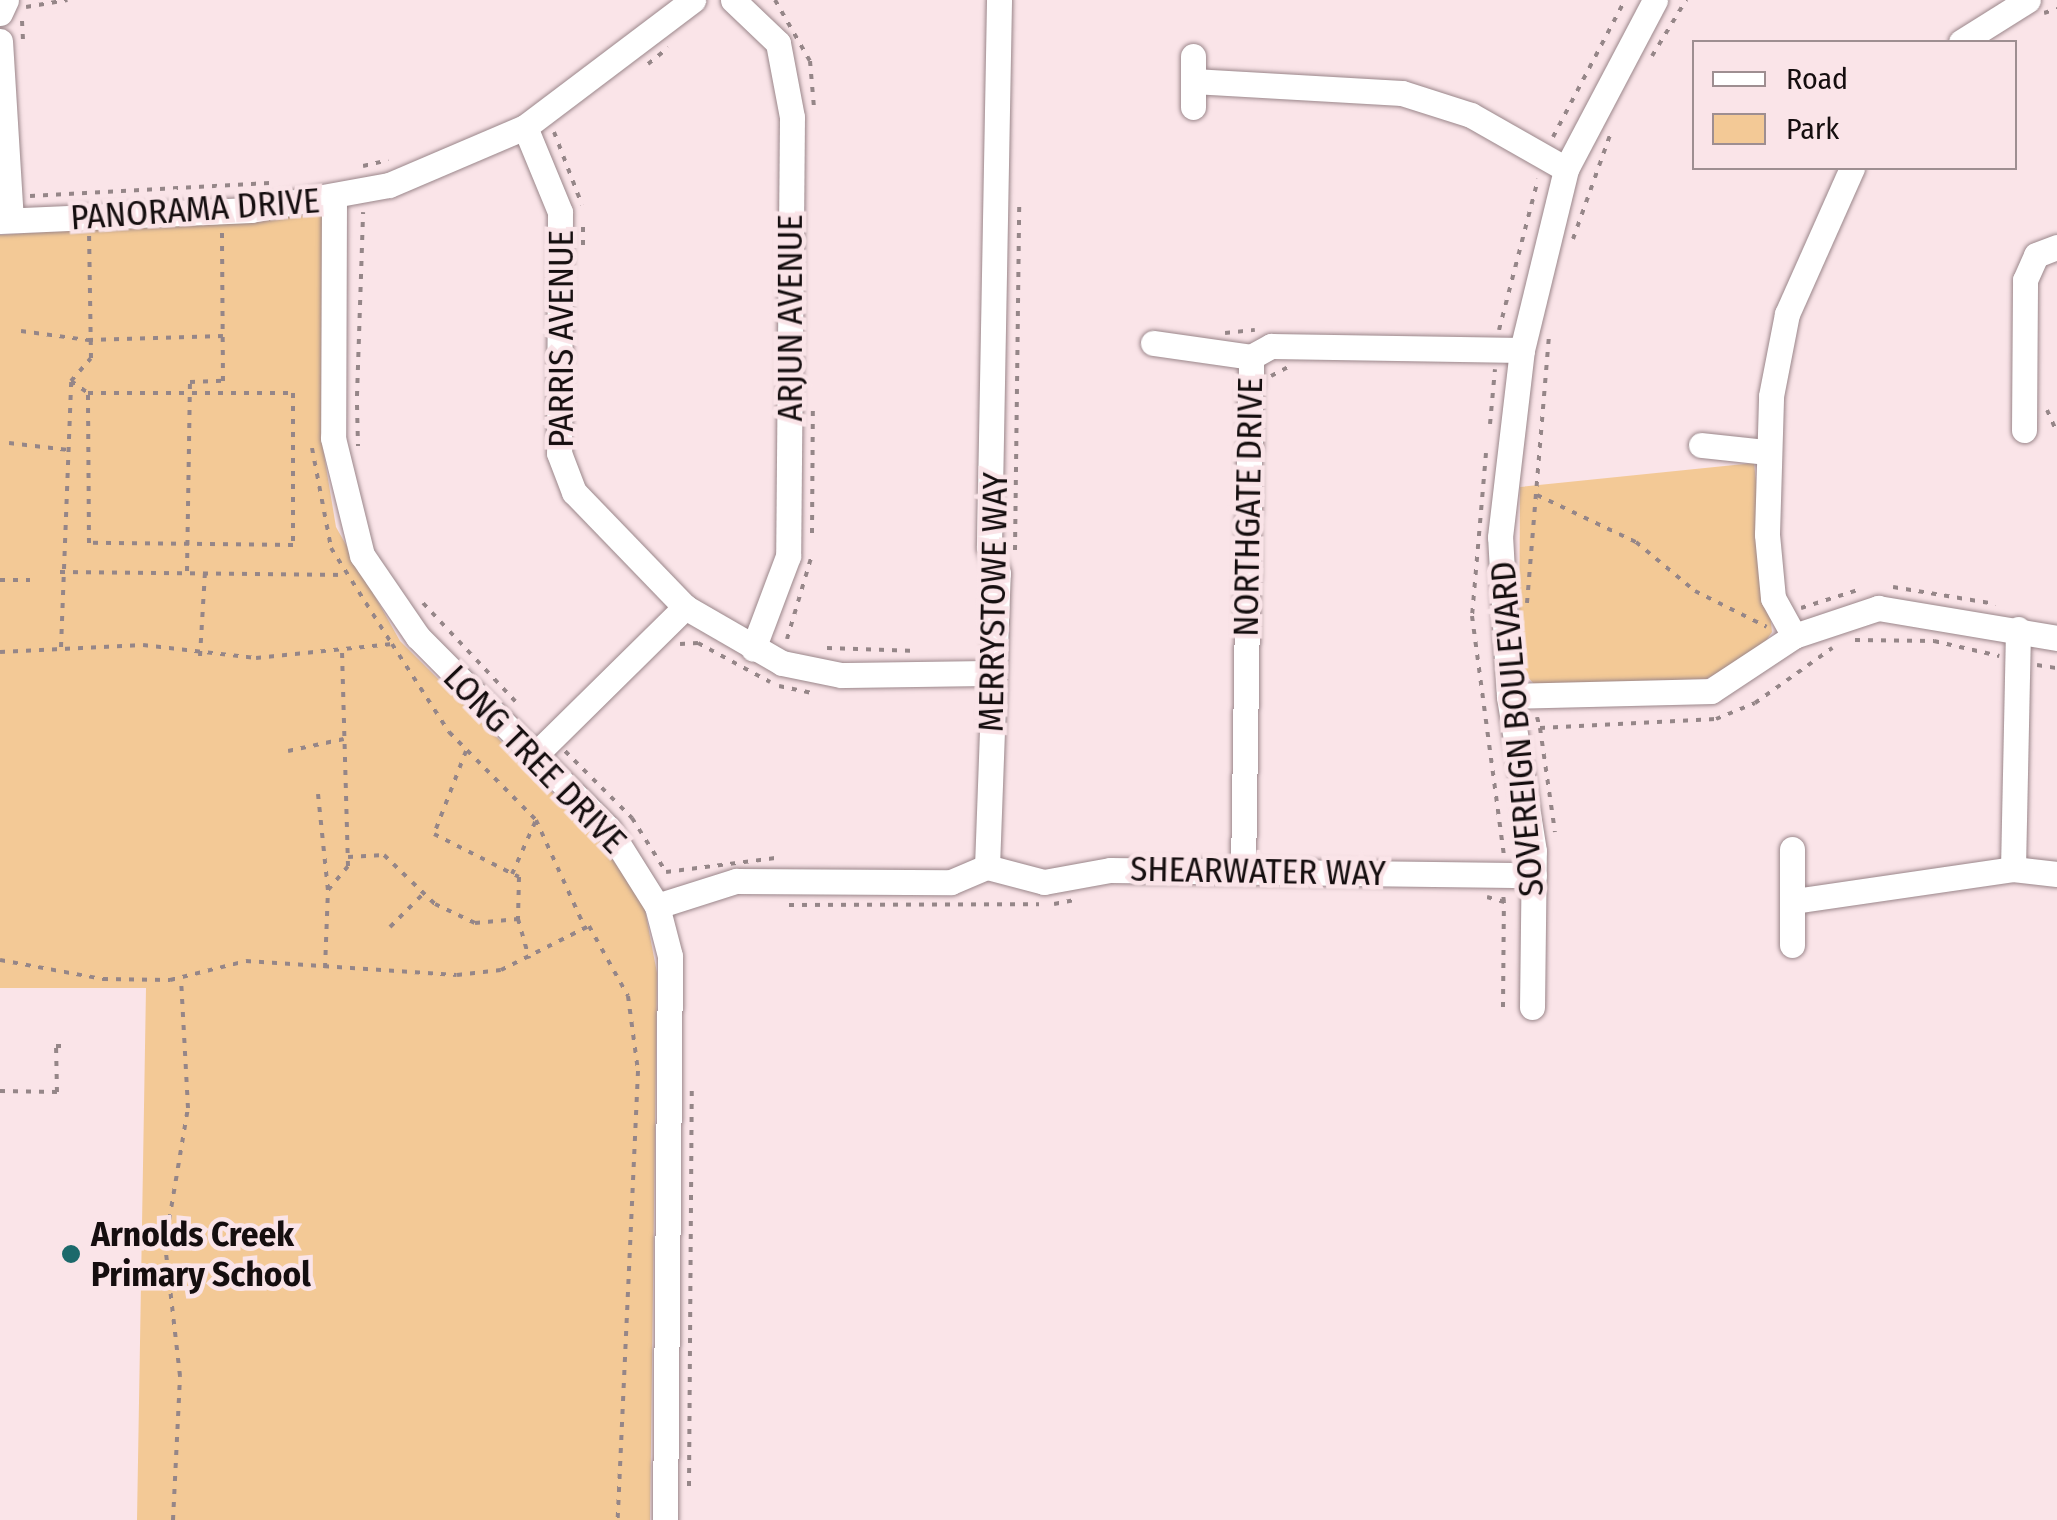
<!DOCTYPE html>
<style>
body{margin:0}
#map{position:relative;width:2057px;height:1520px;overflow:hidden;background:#fae4e8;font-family:"Fira Sans Condensed",sans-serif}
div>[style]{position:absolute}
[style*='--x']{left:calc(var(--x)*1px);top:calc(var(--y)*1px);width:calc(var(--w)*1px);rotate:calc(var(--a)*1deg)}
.green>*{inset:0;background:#f3c996}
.path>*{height:4px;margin-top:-2px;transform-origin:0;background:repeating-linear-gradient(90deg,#958688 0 5px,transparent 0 13px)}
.roads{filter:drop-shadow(0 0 2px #9a868a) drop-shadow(0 0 2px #9a868a)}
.minor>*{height:25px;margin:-12.5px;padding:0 12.5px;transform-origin:12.5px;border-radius:12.5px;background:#fff}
.dots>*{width:28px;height:28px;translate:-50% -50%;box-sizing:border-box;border:5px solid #fae4e8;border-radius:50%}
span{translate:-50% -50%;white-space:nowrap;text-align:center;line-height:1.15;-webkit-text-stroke:9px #fae4e8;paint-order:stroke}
.street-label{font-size:35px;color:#150e0f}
.poi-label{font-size:35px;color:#150e0f;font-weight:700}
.left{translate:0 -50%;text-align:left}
.legend{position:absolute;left:1692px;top:40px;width:325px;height:130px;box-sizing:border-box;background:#fae4e8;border:2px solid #9e8e91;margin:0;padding:12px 18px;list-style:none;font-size:30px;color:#150e0f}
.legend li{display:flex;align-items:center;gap:20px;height:50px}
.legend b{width:50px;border:2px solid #9e8e91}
</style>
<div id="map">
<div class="green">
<i style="clip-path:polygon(322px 214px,321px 437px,336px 527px,400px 641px,596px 836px,644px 905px,657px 973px,650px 1520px,137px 1520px,146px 988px,0 988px,0 235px)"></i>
<i style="clip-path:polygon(1754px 463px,1772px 632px,1759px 651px,1706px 679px,1536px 686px,1519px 668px,1520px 487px)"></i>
</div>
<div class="path">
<i style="--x:775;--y:0;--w:70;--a:60.2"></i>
<i style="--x:810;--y:61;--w:47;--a:85.1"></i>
<i style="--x:26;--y:7;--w:42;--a:-9.7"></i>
<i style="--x:2044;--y:13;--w:14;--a:-17"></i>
<i style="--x:22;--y:21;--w:20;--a:87"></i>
<i style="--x:1652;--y:56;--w:66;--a:-58.7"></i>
<i style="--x:648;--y:64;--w:26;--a:-39"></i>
<i style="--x:554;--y:132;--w:78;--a:69"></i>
<i style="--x:1553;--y:137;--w:155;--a:-62.3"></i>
<i style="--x:363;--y:166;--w:26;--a:-13"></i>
<i style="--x:30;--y:196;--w:240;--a:-3.1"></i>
<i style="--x:1573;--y:239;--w:110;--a:-70.4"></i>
<i style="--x:583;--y:245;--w:20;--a:-90"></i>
<i style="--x:1499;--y:330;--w:156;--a:-75.5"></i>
<i style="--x:21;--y:331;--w:68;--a:7.7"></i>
<i style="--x:88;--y:340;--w:135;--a:-1.7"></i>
<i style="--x:1225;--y:333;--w:30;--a:-6"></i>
<i style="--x:1271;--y:376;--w:21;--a:-28"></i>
<i style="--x:71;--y:381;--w:21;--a:35"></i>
<i style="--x:88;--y:393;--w:205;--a:0"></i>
<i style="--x:293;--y:393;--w:152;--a:90"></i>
<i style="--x:293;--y:545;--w:204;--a:-179.4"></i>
<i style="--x:89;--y:543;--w:150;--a:-90.4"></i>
<i style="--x:357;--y:396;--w:184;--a:-88.1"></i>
<i style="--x:357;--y:405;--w:41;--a:88.6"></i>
<i style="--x:2047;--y:410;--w:24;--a:66"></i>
<i style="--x:1490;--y:424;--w:55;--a:-84.8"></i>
<i style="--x:9;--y:443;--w:60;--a:6.7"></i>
<i style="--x:312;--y:448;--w:102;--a:79.2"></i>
<i style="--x:331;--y:548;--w:114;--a:57.6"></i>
<i style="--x:1486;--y:453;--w:164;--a:94.9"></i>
<i style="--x:1472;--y:616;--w:241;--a:82.4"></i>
<i style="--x:1537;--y:495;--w:110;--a:25.4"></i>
<i style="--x:1636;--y:542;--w:77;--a:39.7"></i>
<i style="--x:1695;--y:591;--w:80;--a:26.6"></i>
<i style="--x:812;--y:533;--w:130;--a:-89.6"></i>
<i style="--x:1015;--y:550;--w:345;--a:-89.3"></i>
<i style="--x:187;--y:571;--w:189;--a:-89.1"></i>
<i style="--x:190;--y:382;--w:33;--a:-2"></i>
<i style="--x:223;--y:381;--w:149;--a:-90.4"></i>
<i style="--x:60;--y:572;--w:286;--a:0.6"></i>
<i style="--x:0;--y:580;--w:30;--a:0"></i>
<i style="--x:1893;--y:587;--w:104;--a:9.4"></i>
<i style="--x:423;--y:603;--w:136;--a:46.8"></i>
<i style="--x:1527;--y:603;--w:269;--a:-85.3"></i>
<i style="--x:1801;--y:608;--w:60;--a:-17.5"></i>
<i style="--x:787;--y:639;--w:84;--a:-73.5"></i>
<i style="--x:1855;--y:640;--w:79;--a:0.7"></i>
<i style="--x:1934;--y:641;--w:67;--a:13"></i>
<i style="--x:680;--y:644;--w:18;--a:-3"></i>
<i style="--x:698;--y:643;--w:82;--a:28.4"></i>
<i style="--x:61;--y:647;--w:266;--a:-87.8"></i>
<i style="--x:71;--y:381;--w:30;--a:-49"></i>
<i style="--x:91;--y:358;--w:122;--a:-90.9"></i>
<i style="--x:827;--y:648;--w:91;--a:1.9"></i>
<i style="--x:0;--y:652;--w:143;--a:-2.8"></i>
<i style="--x:143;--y:645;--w:114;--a:6.6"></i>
<i style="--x:256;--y:658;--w:137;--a:-5.9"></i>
<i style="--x:392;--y:644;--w:105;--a:57.1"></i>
<i style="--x:449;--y:732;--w:124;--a:45.3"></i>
<i style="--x:536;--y:820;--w:119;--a:65.6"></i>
<i style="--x:200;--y:656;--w:85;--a:-86.6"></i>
<i style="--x:2037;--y:665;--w:20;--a:9"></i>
<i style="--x:779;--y:686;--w:35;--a:12"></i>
<i style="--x:1537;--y:717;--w:11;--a:75"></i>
<i style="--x:1540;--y:728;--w:176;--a:-2.9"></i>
<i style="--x:1716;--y:719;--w:42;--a:-22.3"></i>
<i style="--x:1755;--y:703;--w:95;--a:-35.5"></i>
<i style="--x:1540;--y:728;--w:105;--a:81.8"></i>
<i style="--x:288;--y:751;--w:57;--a:-12.1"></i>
<i style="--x:466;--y:751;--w:89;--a:111.1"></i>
<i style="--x:434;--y:834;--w:95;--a:26.8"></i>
<i style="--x:519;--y:877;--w:42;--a:91.4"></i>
<i style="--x:565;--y:751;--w:95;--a:45"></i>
<i style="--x:632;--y:818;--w:64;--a:57.8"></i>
<i style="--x:666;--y:872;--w:110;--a:-7.3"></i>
<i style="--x:318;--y:794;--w:97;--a:84.1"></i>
<i style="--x:348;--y:857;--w:36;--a:-3"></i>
<i style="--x:384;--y:855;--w:71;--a:43.9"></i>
<i style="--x:435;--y:904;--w:44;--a:25.4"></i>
<i style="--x:475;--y:923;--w:43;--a:-5.3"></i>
<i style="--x:518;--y:919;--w:41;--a:74.2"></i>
<i style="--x:512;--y:874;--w:59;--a:-66"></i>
<i style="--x:1487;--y:897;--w:18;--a:16"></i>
<i style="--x:1504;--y:902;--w:8;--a:-97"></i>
<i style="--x:1054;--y:904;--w:25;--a:-11"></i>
<i style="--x:789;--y:905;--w:250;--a:-0.2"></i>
<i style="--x:390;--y:927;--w:45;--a:-45"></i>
<i style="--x:0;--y:960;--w:105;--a:10.5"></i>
<i style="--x:103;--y:979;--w:67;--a:0.9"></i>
<i style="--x:170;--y:980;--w:78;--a:-14"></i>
<i style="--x:246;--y:961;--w:211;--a:3.8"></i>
<i style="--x:457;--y:975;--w:44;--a:-6.5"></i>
<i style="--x:501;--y:970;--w:98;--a:-26.6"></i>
<i style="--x:589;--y:926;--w:80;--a:60.9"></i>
<i style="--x:628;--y:996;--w:76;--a:82.4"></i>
<i style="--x:638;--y:1071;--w:449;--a:92.6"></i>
<i style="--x:325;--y:968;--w:78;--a:-87.8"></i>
<i style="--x:328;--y:890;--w:31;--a:-50"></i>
<i style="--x:348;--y:866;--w:221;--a:-91.6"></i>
<i style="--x:1503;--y:1007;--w:105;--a:-89.5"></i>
<i style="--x:0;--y:1091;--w:57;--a:1"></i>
<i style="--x:57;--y:1092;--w:46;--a:-91.2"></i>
<i style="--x:56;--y:1046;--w:7;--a:0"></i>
<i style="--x:689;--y:1486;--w:401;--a:-89.6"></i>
<i style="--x:173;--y:1520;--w:144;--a:-87.2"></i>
<i style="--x:180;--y:1376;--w:132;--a:-96.5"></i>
<i style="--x:165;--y:1245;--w:139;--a:-80.5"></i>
<i style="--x:188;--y:1108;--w:129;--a:-93.1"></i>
</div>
<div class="roads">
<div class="minor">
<i style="--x:733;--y:0;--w:62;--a:43.7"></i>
<i style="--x:778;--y:43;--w:75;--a:79.3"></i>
<i style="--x:792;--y:117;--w:439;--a:90.5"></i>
<i style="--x:788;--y:556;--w:99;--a:110.6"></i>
<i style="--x:0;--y:13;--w:14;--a:-65"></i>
<i style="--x:0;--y:41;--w:179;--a:86.5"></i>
<i style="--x:1961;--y:42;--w:79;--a:-32.1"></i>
<i style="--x:1193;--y:56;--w:51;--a:90"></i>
<i style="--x:1193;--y:81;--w:209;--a:3.3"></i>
<i style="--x:1402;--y:93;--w:72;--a:17.7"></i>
<i style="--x:1471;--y:115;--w:109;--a:29.6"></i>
<i style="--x:525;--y:127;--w:92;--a:67.6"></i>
<i style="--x:560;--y:212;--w:241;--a:90.2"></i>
<i style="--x:559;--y:453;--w:42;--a:69"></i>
<i style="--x:574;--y:492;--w:160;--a:46"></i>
<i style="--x:685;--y:607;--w:112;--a:30"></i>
<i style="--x:782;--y:663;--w:60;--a:11.5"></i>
<i style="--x:841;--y:675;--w:151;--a:-0.8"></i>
<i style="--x:334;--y:200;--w:238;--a:90.2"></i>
<i style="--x:333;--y:438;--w:121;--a:76.1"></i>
<i style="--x:362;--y:555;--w:99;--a:55.7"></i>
<i style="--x:418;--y:637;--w:269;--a:45.2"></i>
<i style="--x:608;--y:828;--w:92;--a:57.9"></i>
<i style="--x:657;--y:906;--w:52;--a:75.4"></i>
<i style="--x:670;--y:956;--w:564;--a:90.51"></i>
<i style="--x:0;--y:221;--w:251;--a:-2.5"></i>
<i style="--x:251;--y:210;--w:140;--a:-10.3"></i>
<i style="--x:389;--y:185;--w:148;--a:-23.1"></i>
<i style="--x:525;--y:127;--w:211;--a:-37.1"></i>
<i style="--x:1153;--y:343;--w:99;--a:8.1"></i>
<i style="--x:2024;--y:430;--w:150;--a:-89.6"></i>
<i style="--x:2025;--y:280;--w:27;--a:-66"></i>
<i style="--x:2036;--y:255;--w:22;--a:-21"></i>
<i style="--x:1701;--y:445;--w:66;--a:6.1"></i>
<i style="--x:1794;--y:636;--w:43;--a:-118.9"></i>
<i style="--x:1773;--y:598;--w:64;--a:-95.4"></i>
<i style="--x:1767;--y:534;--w:138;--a:-88.3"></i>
<i style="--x:1771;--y:396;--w:84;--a:-79"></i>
<i style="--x:1787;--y:314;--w:160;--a:-66"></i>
<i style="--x:1509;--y:696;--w:202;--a:-1.4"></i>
<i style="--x:1711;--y:691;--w:100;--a:-33.5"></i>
<i style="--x:1794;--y:636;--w:89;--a:-18.4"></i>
<i style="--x:1878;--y:608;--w:181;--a:9.5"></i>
<i style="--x:535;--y:755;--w:211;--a:-44.6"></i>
<i style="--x:1792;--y:849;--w:96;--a:90"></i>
<i style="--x:987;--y:867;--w:59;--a:14.7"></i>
<i style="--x:1044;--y:882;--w:67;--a:-10.3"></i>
<i style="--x:1110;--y:870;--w:424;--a:0.7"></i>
<i style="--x:2013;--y:869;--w:240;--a:-88.8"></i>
<i style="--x:1243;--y:871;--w:514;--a:-89.11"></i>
<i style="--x:1251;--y:357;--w:23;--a:-29"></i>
<i style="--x:1271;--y:346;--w:251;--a:0.9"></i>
<i style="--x:1794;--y:901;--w:221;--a:-8.3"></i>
<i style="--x:2013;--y:869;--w:44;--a:6.5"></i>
<i style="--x:657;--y:906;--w:83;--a:-17.6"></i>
<i style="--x:736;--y:881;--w:215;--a:0.3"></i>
<i style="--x:951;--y:882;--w:39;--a:-23"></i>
<i style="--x:987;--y:867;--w:294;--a:-87.9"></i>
<i style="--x:998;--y:573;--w:28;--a:-109"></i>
<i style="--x:989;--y:547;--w:547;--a:-88.95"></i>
<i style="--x:1532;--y:1007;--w:156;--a:-89.3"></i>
<i style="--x:1534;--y:851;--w:157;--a:-99.2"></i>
<i style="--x:1509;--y:696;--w:159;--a:-93.2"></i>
<i style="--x:1500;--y:537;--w:188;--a:-83.3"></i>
<i style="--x:1522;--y:350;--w:186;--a:-76.3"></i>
<i style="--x:1566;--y:169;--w:191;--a:-62.2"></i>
</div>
</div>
<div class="dots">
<i style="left:71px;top:1254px;background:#1c696b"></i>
</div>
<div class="street-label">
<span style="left:195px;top:209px;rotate:-4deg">PANORAMA DRIVE</span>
<span style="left:790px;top:318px;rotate:-90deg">ARJUN AVENUE</span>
<span style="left:561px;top:339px;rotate:-90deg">PARRIS AVENUE</span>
<span style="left:1248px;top:507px;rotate:-89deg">NORTHGATE DRIVE</span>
<span style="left:993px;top:602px;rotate:-89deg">MERRYSTOWE WAY</span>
<span style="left:1517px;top:729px;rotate:-95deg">SOVEREIGN BOULEVARD</span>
<span style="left:535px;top:759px;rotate:46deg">LONG TREE DRIVE</span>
<span style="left:1258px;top:871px;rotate:1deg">SHEARWATER WAY</span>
</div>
<div class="poi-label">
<span class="left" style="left:91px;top:1254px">Arnolds Creek<br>Primary School</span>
</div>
<ul class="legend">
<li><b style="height:12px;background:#fff"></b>Road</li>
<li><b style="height:28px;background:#f3c996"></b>Park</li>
</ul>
</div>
